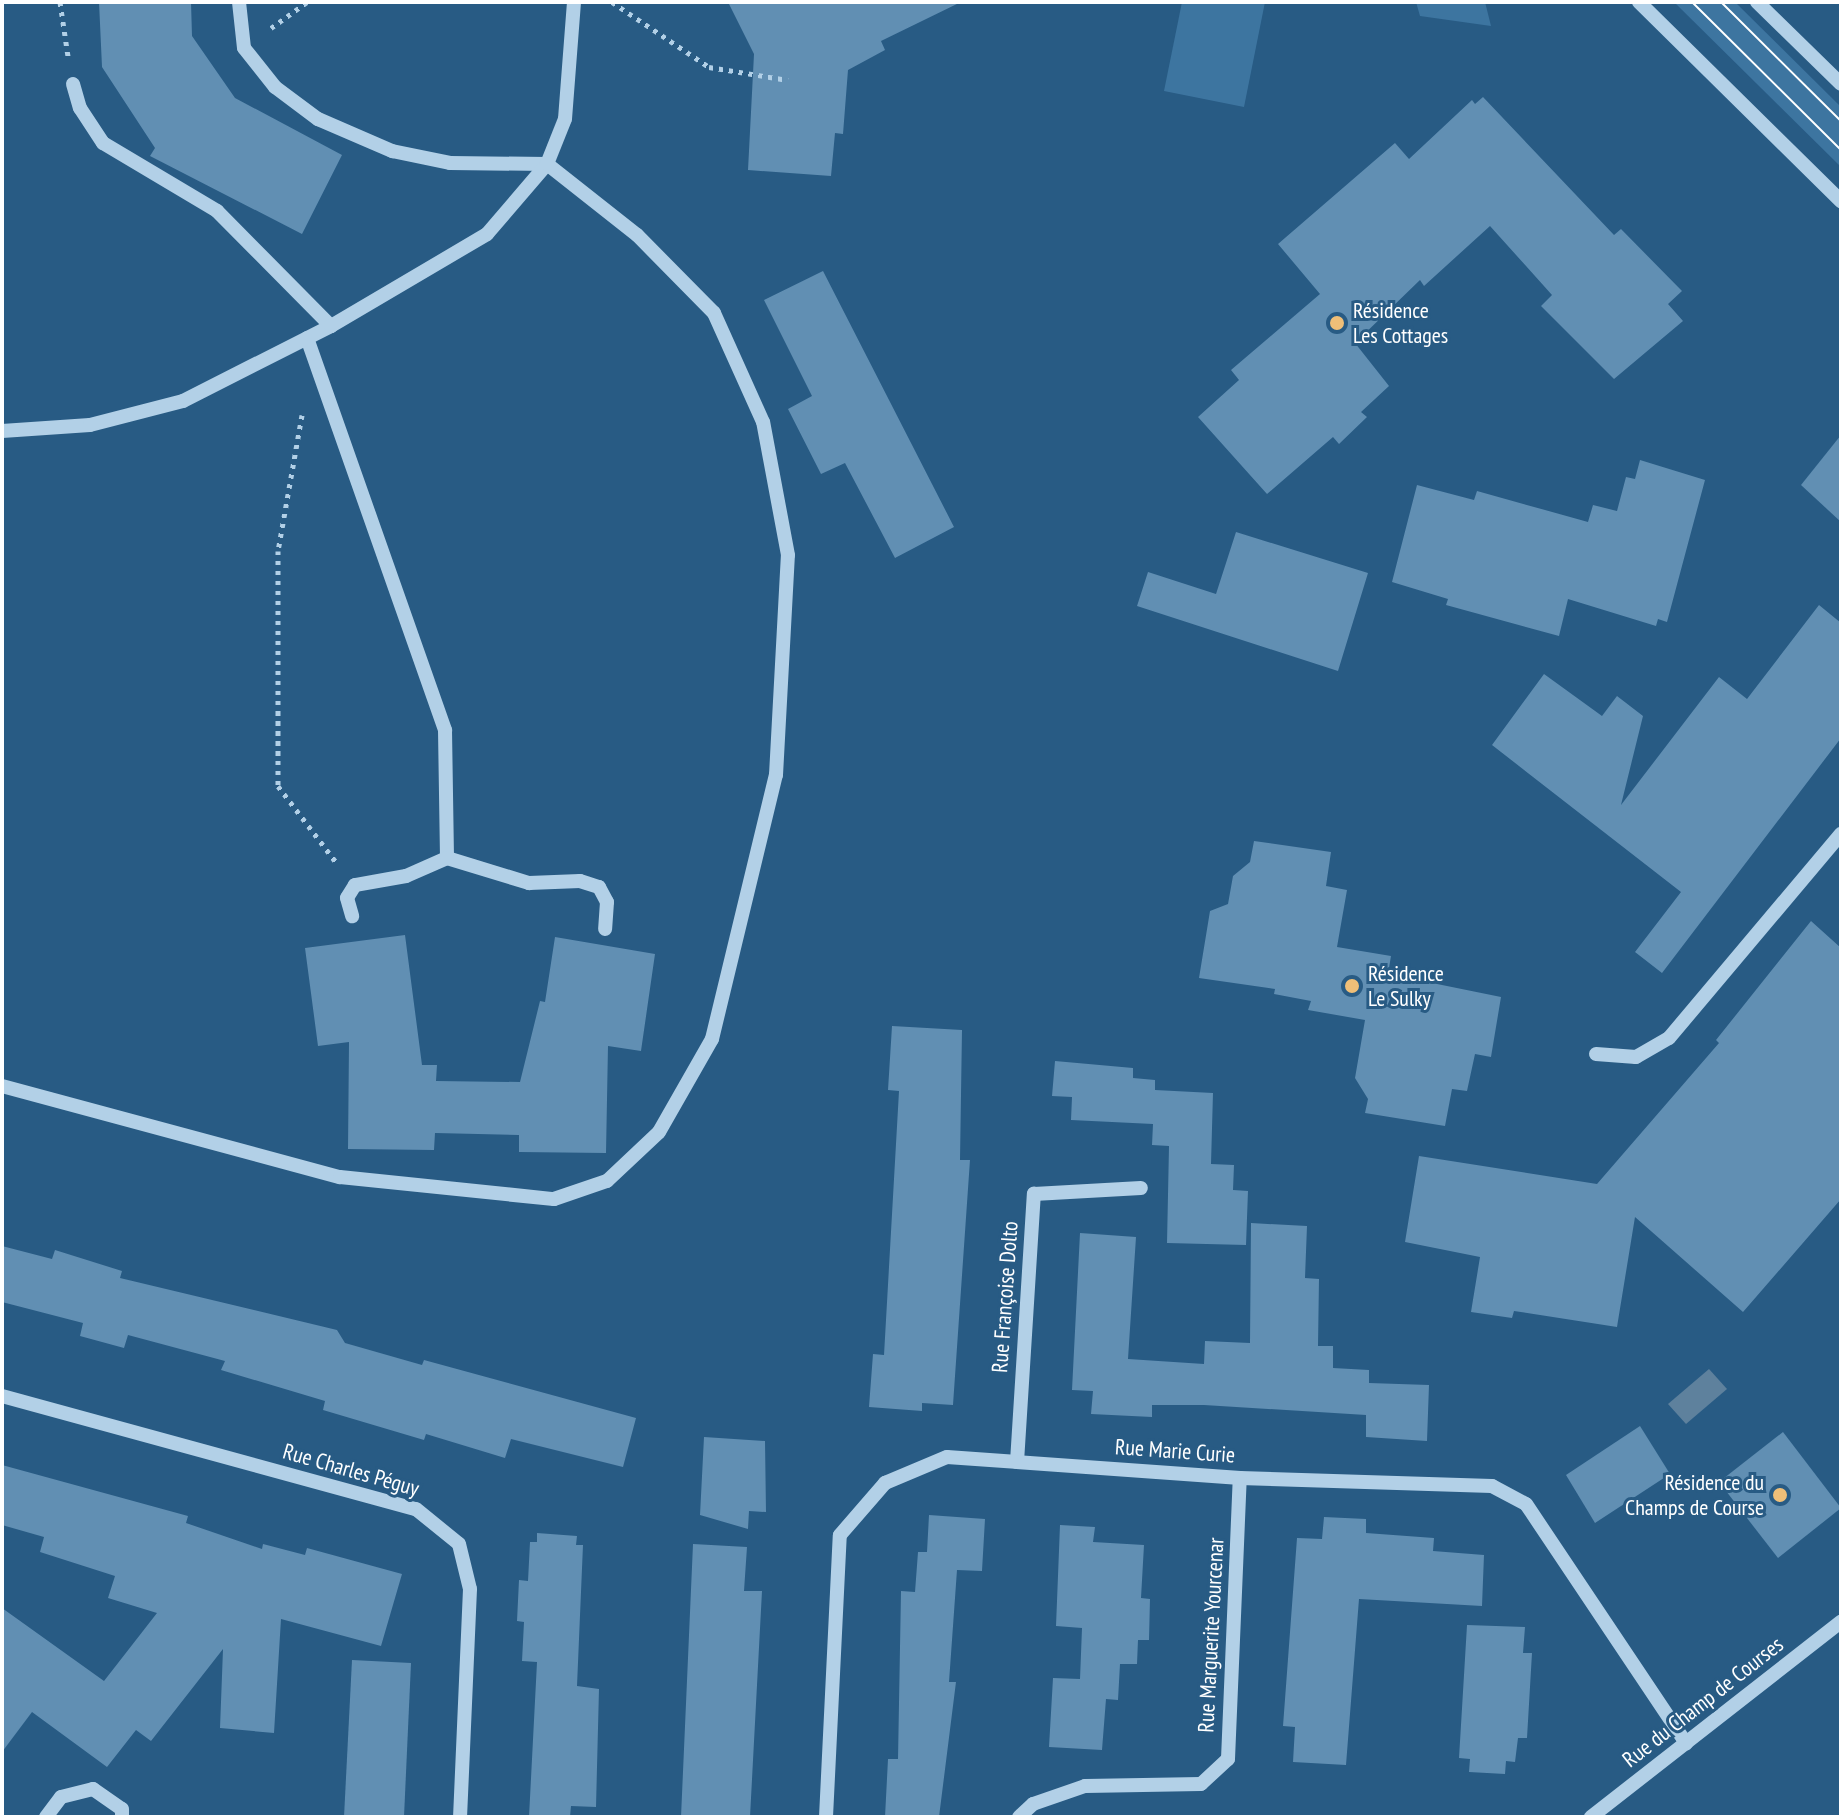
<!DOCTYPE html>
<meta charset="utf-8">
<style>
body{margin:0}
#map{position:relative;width:1843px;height:1819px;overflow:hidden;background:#285b84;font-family:"PT Sans Narrow",sans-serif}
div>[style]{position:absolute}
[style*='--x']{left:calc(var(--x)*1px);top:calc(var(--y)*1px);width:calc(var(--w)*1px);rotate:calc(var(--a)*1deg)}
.green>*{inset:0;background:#3d75a0}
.water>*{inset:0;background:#5e819d}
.building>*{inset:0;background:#618fb3}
.path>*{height:5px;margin-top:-2.5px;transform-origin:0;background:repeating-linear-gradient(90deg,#b2d0e7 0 4px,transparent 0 10px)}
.minor>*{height:14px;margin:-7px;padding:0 7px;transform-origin:7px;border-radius:7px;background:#b2d0e7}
.tram>*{height:2px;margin:-1px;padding:0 1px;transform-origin:1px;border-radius:1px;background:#fff}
.dots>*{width:22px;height:22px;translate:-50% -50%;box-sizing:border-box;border:4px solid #285b84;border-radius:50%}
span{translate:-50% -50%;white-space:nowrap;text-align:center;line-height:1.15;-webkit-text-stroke:6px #285b84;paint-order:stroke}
.poi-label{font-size:22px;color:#fff}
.left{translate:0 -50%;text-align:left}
.right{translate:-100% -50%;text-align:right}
.street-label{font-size:22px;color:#fff}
.frame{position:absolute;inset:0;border:4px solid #fff;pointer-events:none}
</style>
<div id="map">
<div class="green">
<i style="clip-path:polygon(1182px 2px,1265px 2px,1244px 107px,1164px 91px)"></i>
<i style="clip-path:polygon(1416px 2px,1485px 2px,1491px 26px,1420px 16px)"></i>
<i style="clip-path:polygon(1674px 2px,1735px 2px,1841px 107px,1841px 167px)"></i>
</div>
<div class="water">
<i style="clip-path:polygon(1709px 1369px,1727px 1389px,1686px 1424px,1668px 1404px)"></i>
</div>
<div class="building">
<i style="clip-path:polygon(99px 2px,191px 2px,192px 36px,235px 98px,342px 155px,302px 234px,150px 156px,155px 148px,102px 67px)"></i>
<i style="clip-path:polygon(728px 2px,961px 2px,881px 41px,885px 50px,848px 70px,843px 134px,835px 133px,831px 176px,748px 170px,754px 54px)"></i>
<i style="clip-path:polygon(1483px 97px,1614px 235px,1621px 229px,1682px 291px,1668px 304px,1683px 321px,1614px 379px,1541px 306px,1552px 295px,1490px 226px,1424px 286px,1420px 280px,1355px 343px,1389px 386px,1361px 412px,1367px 417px,1339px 444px,1333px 437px,1267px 494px,1198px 417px,1239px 380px,1231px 370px,1320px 294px,1278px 244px,1395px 143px,1409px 159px,1472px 100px,1475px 104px)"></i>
<i style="clip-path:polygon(823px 271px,954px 527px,895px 558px,845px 463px,821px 474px,788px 409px,812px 396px,764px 300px)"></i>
<i style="clip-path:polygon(1841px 435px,1841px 522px,1801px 485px)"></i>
<i style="clip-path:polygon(1640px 460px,1705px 480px,1667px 622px,1658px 619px,1656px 626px,1568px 599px,1559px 636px,1446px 605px,1448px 599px,1392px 582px,1417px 485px,1474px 500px,1477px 491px,1588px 522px,1593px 505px,1617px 511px,1626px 477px,1635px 479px)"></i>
<i style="clip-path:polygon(1236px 532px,1368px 573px,1338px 671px,1137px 606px,1148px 572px,1216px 594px)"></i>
<i style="clip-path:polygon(1819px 605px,1841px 623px,1841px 738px,1662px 973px,1635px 952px,1681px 892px,1492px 745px,1544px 674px,1602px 716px,1617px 696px,1643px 716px,1621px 805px,1719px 677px,1747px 699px)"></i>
<i style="clip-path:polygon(1254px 841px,1331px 852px,1326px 886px,1347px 890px,1337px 947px,1391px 956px,1388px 974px,1501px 997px,1491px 1057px,1475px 1054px,1467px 1091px,1452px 1089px,1445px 1126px,1365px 1113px,1368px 1099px,1355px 1078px,1365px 1020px,1308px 1010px,1311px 1001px,1274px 994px,1275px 989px,1199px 978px,1210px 911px,1228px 904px,1233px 876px,1250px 862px)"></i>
<i style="clip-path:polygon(1811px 921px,1841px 948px,1841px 1199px,1743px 1312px,1635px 1217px,1617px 1327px,1514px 1311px,1512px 1318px,1471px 1312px,1480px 1257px,1405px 1242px,1419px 1156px,1597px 1184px,1719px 1043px,1716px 1040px)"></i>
<i style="clip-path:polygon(405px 935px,422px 1065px,437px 1065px,436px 1081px,520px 1082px,540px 1001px,545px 1002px,555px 937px,655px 954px,641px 1051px,608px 1046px,606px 1153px,519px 1152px,519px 1135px,435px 1133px,434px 1150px,348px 1149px,349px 1042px,318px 1046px,305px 948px)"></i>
<i style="clip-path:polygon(892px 1026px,962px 1030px,960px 1160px,970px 1160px,953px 1405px,922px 1403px,922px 1411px,869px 1407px,873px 1354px,884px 1355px,899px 1091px,888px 1090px)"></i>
<i style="clip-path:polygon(1055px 1061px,1133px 1068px,1133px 1078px,1155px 1080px,1155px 1090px,1213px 1093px,1211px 1164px,1234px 1165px,1233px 1190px,1248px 1191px,1246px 1245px,1167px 1243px,1169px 1146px,1152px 1145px,1153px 1124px,1071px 1120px,1072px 1097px,1052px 1096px)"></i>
<i style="clip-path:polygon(1251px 1223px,1307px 1226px,1305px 1278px,1319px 1279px,1318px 1346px,1333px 1346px,1333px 1368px,1369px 1370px,1369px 1383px,1429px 1385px,1427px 1441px,1366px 1437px,1366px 1415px,1204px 1405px,1152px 1405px,1152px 1417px,1091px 1414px,1093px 1391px,1072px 1390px,1080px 1233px,1136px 1237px,1128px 1359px,1204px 1364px,1205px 1341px,1250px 1343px)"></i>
<i style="clip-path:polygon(2px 1246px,52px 1259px,55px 1250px,122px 1271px,120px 1278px,337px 1330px,345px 1343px,422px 1365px,424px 1360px,636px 1418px,623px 1467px,511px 1439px,505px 1458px,426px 1434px,424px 1440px,323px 1410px,325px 1401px,221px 1370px,225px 1361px,128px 1335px,124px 1348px,80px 1336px,83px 1323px,2px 1302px)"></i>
<i style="clip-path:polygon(1640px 1426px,1670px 1474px,1595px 1523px,1566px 1475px)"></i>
<i style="clip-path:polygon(1783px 1432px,1841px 1508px,1778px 1558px,1719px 1482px)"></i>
<i style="clip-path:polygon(704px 1437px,765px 1441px,766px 1512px,749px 1511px,748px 1529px,700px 1515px)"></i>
<i style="clip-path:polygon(2px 1465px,188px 1516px,186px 1523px,262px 1549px,263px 1544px,305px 1555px,307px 1548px,402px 1574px,381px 1646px,281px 1619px,274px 1733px,220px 1728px,223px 1649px,151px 1741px,136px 1730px,107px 1767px,32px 1712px,2px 1752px,2px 1608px,104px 1681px,157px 1613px,108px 1598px,115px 1576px,40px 1552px,44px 1537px,2px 1525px)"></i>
<i style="clip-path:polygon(929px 1515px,985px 1519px,982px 1571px,957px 1570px,949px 1682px,956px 1682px,939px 1817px,885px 1817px,888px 1759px,898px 1759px,901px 1591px,915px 1592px,918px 1552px,927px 1552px)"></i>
<i style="clip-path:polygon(1324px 1517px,1366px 1519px,1366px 1533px,1434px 1538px,1433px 1551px,1484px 1555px,1482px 1606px,1359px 1599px,1346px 1765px,1293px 1762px,1295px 1727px,1283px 1726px,1297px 1538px,1322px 1539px)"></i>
<i style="clip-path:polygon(1060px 1525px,1095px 1527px,1093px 1542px,1144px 1545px,1141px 1598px,1150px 1599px,1149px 1640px,1138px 1640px,1137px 1664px,1120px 1664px,1118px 1700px,1106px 1699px,1102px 1750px,1049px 1747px,1053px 1678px,1080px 1679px,1082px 1628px,1056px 1626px)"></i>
<i style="clip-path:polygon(537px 1533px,577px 1536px,576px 1545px,583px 1545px,577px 1686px,599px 1689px,596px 1807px,571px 1806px,570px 1817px,529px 1817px,537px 1662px,522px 1661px,524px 1622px,517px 1621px,519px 1580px,528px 1581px,530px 1542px,537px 1542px)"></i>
<i style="clip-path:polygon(693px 1544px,747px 1547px,744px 1591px,762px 1591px,750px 1817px,681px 1817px)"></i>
<i style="clip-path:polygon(1467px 1625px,1525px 1627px,1523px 1653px,1532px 1653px,1527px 1738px,1518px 1738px,1515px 1762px,1506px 1761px,1505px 1774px,1469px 1772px,1470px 1759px,1459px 1758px)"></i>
<i style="clip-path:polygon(352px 1660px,411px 1663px,404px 1817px,344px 1817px)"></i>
</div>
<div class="path">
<i style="--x:60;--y:2;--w:55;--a:81.6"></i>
<i style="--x:612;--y:2;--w:117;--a:33.8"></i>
<i style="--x:709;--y:67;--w:80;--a:9.3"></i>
<i style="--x:271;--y:28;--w:44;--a:-35.8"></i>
<i style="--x:302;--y:415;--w:138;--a:100"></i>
<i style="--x:278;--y:551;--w:235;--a:90"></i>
<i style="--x:278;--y:786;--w:96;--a:52.7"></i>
</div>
<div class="minor">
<i style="--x:239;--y:2;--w:46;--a:83.8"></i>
<i style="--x:244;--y:48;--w:50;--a:51.5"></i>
<i style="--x:275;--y:87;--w:54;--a:36.7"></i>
<i style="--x:318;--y:119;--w:81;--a:23.4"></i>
<i style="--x:392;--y:151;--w:59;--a:11.7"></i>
<i style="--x:450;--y:163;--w:97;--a:0.6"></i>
<i style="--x:1639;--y:2;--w:284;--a:44.6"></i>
<i style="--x:1757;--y:2;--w:117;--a:44.3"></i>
<i style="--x:73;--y:84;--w:25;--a:74"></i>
<i style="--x:80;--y:108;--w:42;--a:56.7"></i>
<i style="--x:103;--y:143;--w:133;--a:30.8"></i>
<i style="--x:217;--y:211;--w:162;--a:45.3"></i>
<i style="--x:307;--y:338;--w:416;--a:70.6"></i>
<i style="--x:445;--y:730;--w:128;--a:89.1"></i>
<i style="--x:447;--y:858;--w:45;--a:156.3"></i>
<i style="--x:406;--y:876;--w:52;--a:170"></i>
<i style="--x:355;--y:885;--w:15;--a:122"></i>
<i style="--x:347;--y:898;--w:19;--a:74"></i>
<i style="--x:2;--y:431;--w:88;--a:-3.9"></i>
<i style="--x:90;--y:425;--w:96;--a:-14.5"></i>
<i style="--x:183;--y:401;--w:166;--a:-26.9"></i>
<i style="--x:331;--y:326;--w:181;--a:-30.5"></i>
<i style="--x:487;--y:234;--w:92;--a:-49.4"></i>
<i style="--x:447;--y:858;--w:86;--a:17"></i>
<i style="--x:529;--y:883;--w:51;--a:-2.2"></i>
<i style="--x:580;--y:881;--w:20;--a:18"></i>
<i style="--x:599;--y:887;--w:17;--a:62"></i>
<i style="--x:607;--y:902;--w:27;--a:94"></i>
<i style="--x:1596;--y:1054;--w:40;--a:4.3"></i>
<i style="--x:1636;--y:1057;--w:38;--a:-30"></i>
<i style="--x:1669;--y:1038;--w:267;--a:-49.9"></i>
<i style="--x:2;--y:1086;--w:350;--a:15.1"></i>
<i style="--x:340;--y:1177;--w:215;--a:5.9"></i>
<i style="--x:554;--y:1199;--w:56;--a:-18.8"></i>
<i style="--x:607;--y:1181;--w:71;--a:-43.3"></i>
<i style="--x:659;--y:1132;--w:107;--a:-60.3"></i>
<i style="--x:712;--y:1039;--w:272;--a:-76.4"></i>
<i style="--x:776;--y:775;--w:220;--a:-86.9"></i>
<i style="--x:788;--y:555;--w:135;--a:-100.6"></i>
<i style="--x:763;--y:422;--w:120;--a:-114.2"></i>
<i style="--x:714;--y:313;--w:110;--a:-134.6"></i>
<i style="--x:637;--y:235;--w:115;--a:-141.7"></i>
<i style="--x:547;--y:164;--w:48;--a:-68.2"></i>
<i style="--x:565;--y:119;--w:117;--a:-85.6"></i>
<i style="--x:2;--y:1396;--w:429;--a:15.3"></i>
<i style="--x:416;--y:1509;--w:55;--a:39.1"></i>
<i style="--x:459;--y:1544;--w:46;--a:76.3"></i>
<i style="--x:470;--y:1589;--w:228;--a:92.5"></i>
<i style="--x:1017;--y:1462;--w:269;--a:-86.4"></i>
<i style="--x:1034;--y:1194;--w:107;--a:-3.2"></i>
<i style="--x:46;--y:1817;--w:25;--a:-53"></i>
<i style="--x:61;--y:1797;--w:33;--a:-14"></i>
<i style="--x:93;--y:1789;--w:35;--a:35"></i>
<i style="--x:122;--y:1809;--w:8;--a:90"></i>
<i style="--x:826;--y:1817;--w:282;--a:-87.2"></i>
<i style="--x:840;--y:1535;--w:69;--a:-49.1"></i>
<i style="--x:885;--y:1483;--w:67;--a:-22.8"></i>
<i style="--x:947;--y:1457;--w:294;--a:4.1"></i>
<i style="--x:1240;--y:1478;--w:252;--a:1.8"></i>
<i style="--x:1492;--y:1486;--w:38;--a:28"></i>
<i style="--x:1526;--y:1504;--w:288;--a:56.2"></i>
<i style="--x:1019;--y:1817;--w:19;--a:-43"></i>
<i style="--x:1033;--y:1804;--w:55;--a:-19.1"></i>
<i style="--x:1085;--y:1786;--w:116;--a:-1"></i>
<i style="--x:1201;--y:1784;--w:37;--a:-43"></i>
<i style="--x:1228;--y:1759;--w:281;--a:-87.6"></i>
<i style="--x:1591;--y:1817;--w:317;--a:-38"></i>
</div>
<div class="tram">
<i style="--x:1692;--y:2;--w:210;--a:44.8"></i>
<i style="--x:1721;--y:2;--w:169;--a:44.8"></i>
</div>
<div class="dots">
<i style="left:1337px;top:323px;background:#efbf78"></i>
<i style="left:1352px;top:986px;background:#efbf78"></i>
<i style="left:1780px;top:1495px;background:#efbf78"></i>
</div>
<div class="poi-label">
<span class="left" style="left:1353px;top:323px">Résidence<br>Les Cottages</span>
<span class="left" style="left:1368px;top:986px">Résidence<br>Le Sulky</span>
<span class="right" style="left:1764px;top:1495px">Résidence du<br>Champs de Course</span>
</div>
<div class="street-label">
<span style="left:1005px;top:1297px;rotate:-86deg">Rue Françoise Dolto</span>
<span style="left:1175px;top:1451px;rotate:4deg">Rue Marie Curie</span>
<span style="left:351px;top:1470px;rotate:16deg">Rue Charles Péguy</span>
<span style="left:1211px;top:1635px;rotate:-87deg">Rue Marguerite Yourcenar</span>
<span style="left:1703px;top:1702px;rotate:-38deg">Rue du Champ de Courses</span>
</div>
<div class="frame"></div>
</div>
